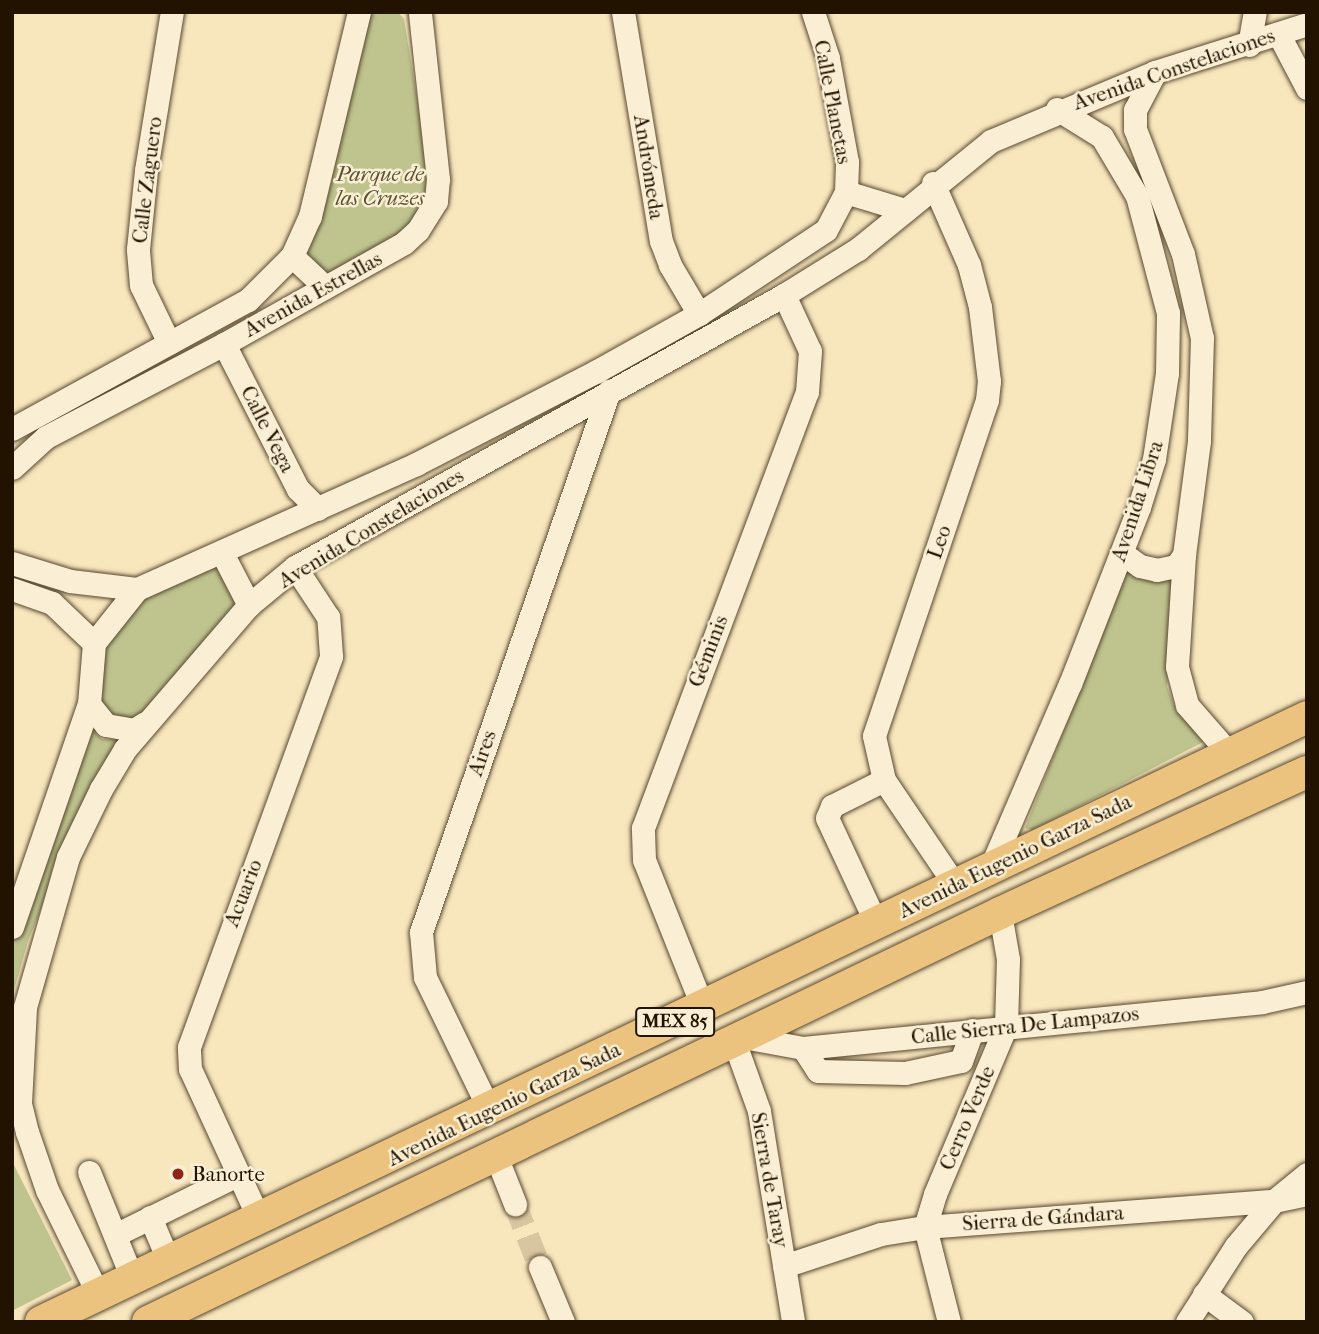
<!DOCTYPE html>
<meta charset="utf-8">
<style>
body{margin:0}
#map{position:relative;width:1319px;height:1334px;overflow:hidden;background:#f8e6bd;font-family:"IM FELL French Canon",serif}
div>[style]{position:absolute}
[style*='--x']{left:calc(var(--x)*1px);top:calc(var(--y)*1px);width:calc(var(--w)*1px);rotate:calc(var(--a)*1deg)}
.green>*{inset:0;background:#bfc48f}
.minor-tunnel>*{height:23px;margin-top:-11.5px;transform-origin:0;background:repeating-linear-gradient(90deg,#d8c6a1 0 23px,transparent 0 34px)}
.roads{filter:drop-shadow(0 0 2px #58482f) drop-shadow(0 0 2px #58482f)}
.minor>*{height:23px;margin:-11.5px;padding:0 11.5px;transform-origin:11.5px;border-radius:11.5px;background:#faefd4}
.highway>*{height:32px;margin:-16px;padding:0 16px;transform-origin:16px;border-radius:16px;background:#ecc37e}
.dots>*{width:19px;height:19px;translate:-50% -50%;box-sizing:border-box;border:4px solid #faefd4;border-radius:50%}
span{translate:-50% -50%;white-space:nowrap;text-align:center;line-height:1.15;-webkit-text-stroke:5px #faefd4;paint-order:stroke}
.shield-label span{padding:2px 5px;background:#faefd4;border:2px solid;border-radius:5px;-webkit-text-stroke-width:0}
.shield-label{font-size:19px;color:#221300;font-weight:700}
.street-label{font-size:21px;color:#221300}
.park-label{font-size:21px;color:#595132;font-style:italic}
.poi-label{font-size:21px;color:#221300}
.left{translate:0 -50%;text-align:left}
.frame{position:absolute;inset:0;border:14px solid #221300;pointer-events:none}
</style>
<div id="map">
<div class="green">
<i style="clip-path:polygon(375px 12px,398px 12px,404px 19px,431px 183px,417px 224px,329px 276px,302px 249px,367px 19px)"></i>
<i style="clip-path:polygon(220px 564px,239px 601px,147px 711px,119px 726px,92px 693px,95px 662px,135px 601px)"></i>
<i style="clip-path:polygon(1129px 566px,1177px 570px,1167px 686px,1174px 705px,1207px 740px,1033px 830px,1025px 828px)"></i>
<i style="clip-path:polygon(93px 731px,102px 739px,126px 740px,52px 882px,28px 941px,12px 997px,12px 941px)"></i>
<i style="clip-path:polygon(12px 1161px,72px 1280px,12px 1311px)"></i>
</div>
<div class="minor-tunnel">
<i style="--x:515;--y:1204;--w:68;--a:68.4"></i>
</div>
<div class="roads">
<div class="minor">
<i style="--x:623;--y:12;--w:232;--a:80.6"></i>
<i style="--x:661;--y:241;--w:26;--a:69"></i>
<i style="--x:670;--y:265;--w:57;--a:59.4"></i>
<i style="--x:1279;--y:35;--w:60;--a:62.2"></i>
<i style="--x:1249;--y:45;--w:34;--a:-80"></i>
<i style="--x:1155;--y:72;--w:43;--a:117.8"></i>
<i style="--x:1135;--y:110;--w:19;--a:90"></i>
<i style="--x:1135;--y:129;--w:134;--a:69"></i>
<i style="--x:1183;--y:254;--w:86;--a:77.3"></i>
<i style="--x:1202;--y:338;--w:103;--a:91.7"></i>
<i style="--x:1199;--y:441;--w:115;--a:97.5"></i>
<i style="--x:1184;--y:555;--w:112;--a:93.6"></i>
<i style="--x:1177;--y:667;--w:39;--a:75"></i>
<i style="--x:1187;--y:705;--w:62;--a:48.9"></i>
<i style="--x:933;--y:183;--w:90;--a:66.3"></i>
<i style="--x:969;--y:265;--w:43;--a:75.3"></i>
<i style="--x:980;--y:307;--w:75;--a:83.1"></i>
<i style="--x:989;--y:381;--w:19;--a:96"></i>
<i style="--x:987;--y:400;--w:354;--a:108.6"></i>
<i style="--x:874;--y:736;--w:45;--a:77.2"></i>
<i style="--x:884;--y:780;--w:127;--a:55.9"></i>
<i style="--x:846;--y:192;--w:62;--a:17"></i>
<i style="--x:292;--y:256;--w:45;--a:43.2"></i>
<i style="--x:169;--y:343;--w:64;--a:-115.8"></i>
<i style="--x:141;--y:285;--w:36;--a:-95"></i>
<i style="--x:138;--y:249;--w:79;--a:-84.2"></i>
<i style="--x:146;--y:170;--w:160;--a:-80.7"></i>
<i style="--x:224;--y:344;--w:163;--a:63"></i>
<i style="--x:298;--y:489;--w:28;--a:45"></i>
<i style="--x:12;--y:429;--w:269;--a:-28.7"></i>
<i style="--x:248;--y:300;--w:62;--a:-45"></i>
<i style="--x:292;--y:256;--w:44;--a:-65.8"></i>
<i style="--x:310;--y:216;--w:210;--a:-76.5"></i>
<i style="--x:12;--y:468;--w:46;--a:-42.4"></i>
<i style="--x:46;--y:437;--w:201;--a:-27.6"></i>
<i style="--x:224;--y:344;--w:206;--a:-29.3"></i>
<i style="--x:404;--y:243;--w:19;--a:-43"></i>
<i style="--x:418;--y:230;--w:34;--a:-58"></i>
<i style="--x:436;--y:201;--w:22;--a:-85"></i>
<i style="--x:438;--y:179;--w:168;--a:-96.2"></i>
<i style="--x:222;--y:553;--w:59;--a:62.6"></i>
<i style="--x:1122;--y:553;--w:22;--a:36"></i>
<i style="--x:1140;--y:566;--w:17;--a:13"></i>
<i style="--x:1157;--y:570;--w:19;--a:-12"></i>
<i style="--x:1176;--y:566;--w:14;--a:-54"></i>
<i style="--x:12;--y:563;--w:61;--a:17.2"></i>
<i style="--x:70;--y:581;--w:67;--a:6.8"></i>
<i style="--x:12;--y:589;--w:42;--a:19.3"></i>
<i style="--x:52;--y:603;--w:58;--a:43.6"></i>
<i style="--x:89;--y:704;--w:27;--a:51"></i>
<i style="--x:106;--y:725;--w:28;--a:10"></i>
<i style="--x:134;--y:730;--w:13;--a:-32"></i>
<i style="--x:991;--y:867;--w:199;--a:-66.7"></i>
<i style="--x:1070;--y:684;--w:190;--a:-68.7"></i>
<i style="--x:1139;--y:507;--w:50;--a:-72.6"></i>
<i style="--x:1154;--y:459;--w:87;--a:-81.4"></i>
<i style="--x:1167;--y:373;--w:60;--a:-89"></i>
<i style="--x:1168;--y:313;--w:121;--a:-104.8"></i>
<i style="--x:1137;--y:196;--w:69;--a:-120.7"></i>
<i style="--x:1102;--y:137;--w:53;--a:-148.1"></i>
<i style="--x:876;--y:923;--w:116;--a:-115"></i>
<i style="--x:827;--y:818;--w:13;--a:-67"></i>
<i style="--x:832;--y:806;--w:58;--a:-26.6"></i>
<i style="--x:12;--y:927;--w:236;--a:-71"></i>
<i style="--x:89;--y:704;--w:61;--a:-85.3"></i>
<i style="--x:94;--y:643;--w:69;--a:-51.5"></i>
<i style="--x:137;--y:589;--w:306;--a:-24.1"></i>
<i style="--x:416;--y:464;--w:203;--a:-27.2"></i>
<i style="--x:597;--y:371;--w:117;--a:-29.2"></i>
<i style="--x:699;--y:314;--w:152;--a:-33.5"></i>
<i style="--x:826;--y:230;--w:43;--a:-62.2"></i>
<i style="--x:846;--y:192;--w:30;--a:-88"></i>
<i style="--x:847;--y:162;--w:106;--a:-100.4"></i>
<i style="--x:828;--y:58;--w:48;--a:-108.1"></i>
<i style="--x:703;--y:1008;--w:159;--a:-111.7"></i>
<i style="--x:644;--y:860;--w:32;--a:-92"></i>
<i style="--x:643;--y:828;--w:466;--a:-69.4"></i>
<i style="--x:807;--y:392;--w:41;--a:-85.8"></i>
<i style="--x:810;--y:351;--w:62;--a:-114.9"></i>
<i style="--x:743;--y:1037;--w:61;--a:10.4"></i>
<i style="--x:803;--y:1048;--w:461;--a:-5.7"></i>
<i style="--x:1262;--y:1002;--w:46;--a:-12.5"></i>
<i style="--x:734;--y:1041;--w:74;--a:70.3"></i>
<i style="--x:759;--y:1111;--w:214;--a:80.8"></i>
<i style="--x:803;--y:1048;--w:27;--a:57"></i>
<i style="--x:818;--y:1071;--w:87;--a:1.3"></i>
<i style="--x:905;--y:1073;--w:57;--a:-12.1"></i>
<i style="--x:961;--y:1061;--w:33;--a:-70"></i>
<i style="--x:490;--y:1111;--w:149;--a:-115.9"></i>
<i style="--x:425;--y:977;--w:45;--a:-95.1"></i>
<i style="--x:421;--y:932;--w:573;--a:-70.84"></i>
<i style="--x:496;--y:1156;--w:52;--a:68.4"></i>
<i style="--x:89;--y:1172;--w:114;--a:67.9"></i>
<i style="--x:150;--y:1217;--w:49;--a:67.1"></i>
<i style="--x:260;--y:1221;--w:167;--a:-114.7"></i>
<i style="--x:190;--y:1069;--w:22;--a:-93"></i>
<i style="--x:189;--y:1047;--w:416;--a:-70"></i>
<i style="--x:331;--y:656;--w:39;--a:-94"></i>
<i style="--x:328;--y:617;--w:60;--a:-123.4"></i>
<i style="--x:115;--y:1235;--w:138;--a:-26.2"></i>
<i style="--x:784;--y:1266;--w:102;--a:-18.3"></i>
<i style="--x:881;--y:1234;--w:45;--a:-9"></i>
<i style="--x:925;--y:1227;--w:350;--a:-4.3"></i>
<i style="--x:1274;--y:1201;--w:34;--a:-12"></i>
<i style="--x:540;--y:1267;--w:60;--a:67.3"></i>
<i style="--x:98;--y:1294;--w:116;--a:-116.1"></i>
<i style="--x:47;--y:1190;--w:61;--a:-109"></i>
<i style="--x:27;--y:1132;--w:30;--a:-104"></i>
<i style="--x:20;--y:1103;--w:96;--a:-87"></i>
<i style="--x:25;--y:1007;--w:156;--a:-74"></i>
<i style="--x:68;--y:857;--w:76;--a:-64.1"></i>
<i style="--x:101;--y:789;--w:47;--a:-59"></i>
<i style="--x:125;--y:749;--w:190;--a:-49.3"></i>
<i style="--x:249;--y:605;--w:60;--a:-39.6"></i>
<i style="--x:295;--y:567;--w:560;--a:-29.08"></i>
<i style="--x:784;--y:295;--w:87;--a:-31.9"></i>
<i style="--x:858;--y:249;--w:171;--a:-39.1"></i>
<i style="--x:991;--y:141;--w:178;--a:-22.8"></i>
<i style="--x:1155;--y:72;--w:159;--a:-17.5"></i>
<i style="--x:1204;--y:1294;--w:47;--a:36.4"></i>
<i style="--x:949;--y:1322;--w:98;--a:-104.2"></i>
<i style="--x:925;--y:1227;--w:34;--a:-73"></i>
<i style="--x:935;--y:1194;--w:182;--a:-67.1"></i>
<i style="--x:1006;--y:1026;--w:67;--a:-88.3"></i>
<i style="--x:1008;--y:959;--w:47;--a:-99.9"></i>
<i style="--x:1187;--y:1322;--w:90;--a:-57.2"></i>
<i style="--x:1236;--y:1246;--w:59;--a:-49.8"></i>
<i style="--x:1274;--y:1201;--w:43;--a:-39.3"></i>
</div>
<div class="highway">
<i style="--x:41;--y:1322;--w:1403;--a:-25.54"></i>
<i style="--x:148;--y:1322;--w:945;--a:-25.64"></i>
<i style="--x:1000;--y:913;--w:338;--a:-24.7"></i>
</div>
</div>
<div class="dots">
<i style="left:178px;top:1174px;background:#8f2418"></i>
</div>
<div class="shield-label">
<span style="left:675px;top:1022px">MEX 85</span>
</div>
<div class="street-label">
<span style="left:1174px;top:69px;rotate:-19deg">Avenida Constelaciones</span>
<span style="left:833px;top:102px;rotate:79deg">Calle Planetas</span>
<span style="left:649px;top:167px;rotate:81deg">Andrómeda</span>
<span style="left:147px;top:180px;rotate:-83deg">Calle Zaguero</span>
<span style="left:313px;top:294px;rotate:-29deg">Avenida Estrellas</span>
<span style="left:268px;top:429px;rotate:63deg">Calle Vega</span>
<span style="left:1137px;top:501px;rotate:-72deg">Avenida Libra</span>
<span style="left:371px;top:528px;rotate:-31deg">Avenida Constelaciones</span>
<span style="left:939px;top:542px;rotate:-71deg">Leo</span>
<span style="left:708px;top:651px;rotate:-69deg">Géminis</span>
<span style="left:482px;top:753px;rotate:-71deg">Aires</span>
<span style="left:1015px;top:856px;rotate:-26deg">Avenida Eugenio Garza Sada</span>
<span style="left:243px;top:893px;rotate:-69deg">Acuario</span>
<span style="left:1025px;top:1025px;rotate:-6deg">Calle Sierra De Lampazos</span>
<span style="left:504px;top:1104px;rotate:-26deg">Avenida Eugenio Garza Sada</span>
<span style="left:967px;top:1118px;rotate:-67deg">Cerro Verde</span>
<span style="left:770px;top:1180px;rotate:80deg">Sierra de Taray</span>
<span style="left:1043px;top:1218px;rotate:-4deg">Sierra de Gándara</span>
</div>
<div class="park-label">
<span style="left:380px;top:186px">Parque de<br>las Cruzes</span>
</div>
<div class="poi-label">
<span class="left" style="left:192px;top:1174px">Banorte</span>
</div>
<div class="frame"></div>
</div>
